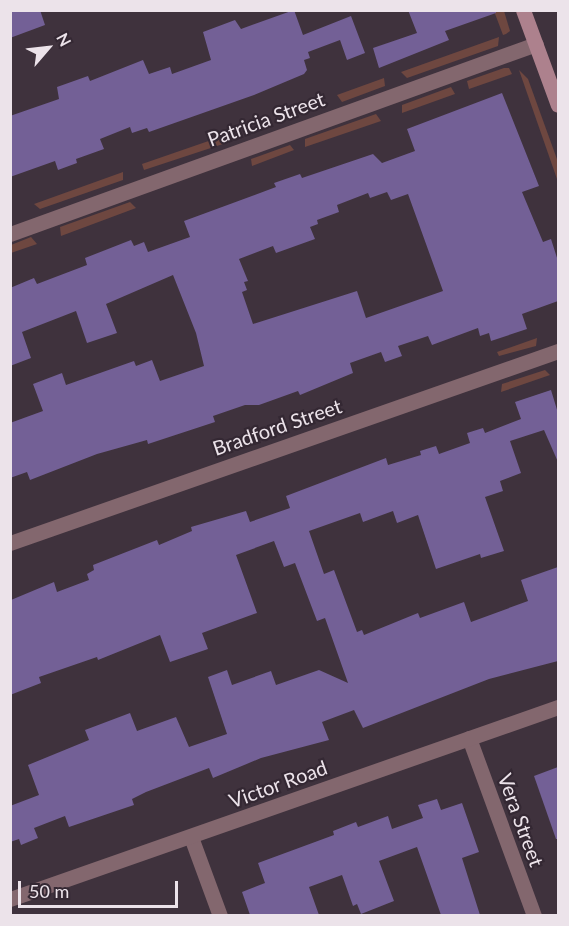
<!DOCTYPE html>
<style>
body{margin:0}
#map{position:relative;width:569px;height:926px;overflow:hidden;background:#3f323d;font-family:Lato,sans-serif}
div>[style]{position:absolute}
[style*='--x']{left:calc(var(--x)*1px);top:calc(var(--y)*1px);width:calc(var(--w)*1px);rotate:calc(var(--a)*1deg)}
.green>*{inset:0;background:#6e4740}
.building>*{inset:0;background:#736096}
.street>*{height:15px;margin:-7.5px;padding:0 7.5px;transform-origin:7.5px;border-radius:7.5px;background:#83676e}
.secondary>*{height:15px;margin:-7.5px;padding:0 7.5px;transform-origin:7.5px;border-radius:7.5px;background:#ad818d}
span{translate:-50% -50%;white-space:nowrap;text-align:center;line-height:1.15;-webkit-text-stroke:4.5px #342833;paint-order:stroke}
.street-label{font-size:20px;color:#ece3ea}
.frame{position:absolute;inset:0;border:12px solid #ece3ea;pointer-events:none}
.north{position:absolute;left:18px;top:18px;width:60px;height:60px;-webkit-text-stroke:4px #342833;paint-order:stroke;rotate:62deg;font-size:16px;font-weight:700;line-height:24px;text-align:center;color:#ece3ea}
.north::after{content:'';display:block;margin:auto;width:21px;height:27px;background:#ece3ea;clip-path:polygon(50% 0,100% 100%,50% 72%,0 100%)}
.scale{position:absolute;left:18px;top:881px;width:160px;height:27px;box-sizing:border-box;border:3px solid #ece3ea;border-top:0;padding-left:8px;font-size:18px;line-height:21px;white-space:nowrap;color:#ece3ea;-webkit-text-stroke:4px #342833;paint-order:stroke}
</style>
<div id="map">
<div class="green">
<i style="clip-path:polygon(494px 11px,504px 11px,510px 31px,506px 34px,503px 35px)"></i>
<i style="clip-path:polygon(499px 37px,498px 46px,407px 78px,401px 72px)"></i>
<i style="clip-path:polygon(504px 68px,509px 68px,512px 74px,469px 89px,467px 81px)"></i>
<i style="clip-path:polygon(519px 70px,528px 79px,558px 162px,557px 179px)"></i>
<i style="clip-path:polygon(384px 78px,385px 86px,342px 102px,337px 95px)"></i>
<i style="clip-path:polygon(451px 87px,455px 94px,402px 113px,402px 105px)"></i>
<i style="clip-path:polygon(376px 114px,381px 121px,305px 147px,305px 139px)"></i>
<i style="clip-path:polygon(223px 136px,223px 144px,144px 170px,142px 164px)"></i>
<i style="clip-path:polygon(290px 145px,294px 150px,252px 166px,251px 159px)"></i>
<i style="clip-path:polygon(123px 172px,123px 180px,40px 209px,34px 204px)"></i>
<i style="clip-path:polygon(130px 202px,136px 208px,61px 236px,60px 227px)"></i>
<i style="clip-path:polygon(31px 237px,37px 244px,11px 253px,11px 245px)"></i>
<i style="clip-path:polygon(537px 338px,536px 346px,499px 356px,497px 352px)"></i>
<i style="clip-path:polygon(545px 370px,550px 375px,501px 392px,502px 384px)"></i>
</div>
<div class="building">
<i style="clip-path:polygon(10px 10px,40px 10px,45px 25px,10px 38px)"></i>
<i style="clip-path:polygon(294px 10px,303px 35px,351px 16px,365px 53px,347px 60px,340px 40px,308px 52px,310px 58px,304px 60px,307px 70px,304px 74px,254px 95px,149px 132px,147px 128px,132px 133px,130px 127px,100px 139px,104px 149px,76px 159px,77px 163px,58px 170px,55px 161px,10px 177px,10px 116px,59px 99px,57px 87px,88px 76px,90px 81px,143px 60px,149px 74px,170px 67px,172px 74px,211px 60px,203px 32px,235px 20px,241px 29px)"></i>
<i style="clip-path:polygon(408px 10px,496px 10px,496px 13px,445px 31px,449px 40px,379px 68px,373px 48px,417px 33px)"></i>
<i style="clip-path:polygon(evenodd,502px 93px,539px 186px,522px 192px,543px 242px,551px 239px,558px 261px,558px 301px,522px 314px,527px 329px,491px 341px,489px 333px,480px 336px,478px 328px,432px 345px,428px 336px,398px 346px,402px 356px,385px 362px,381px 352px,350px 363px,353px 373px,300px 395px,298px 391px,259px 405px,245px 405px,213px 416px,215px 422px,148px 444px,147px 440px,97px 454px,30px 480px,27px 472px,10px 478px,10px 423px,43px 411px,33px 384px,62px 373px,66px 385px,134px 361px,136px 366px,152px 360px,160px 381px,204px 366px,196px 333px,173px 275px,106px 304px,117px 333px,87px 343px,76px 311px,22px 332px,31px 358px,10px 366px,10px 288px,34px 278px,37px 284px,87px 265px,85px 258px,131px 240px,134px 246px,144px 242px,148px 252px,190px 237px,184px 221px,276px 187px,274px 183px,300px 174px,302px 178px,373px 154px,382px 163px,415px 151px,407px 129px,502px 93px,387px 192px,391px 200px,408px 194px,443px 291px,366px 318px,357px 291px,253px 324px,242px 292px,247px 290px,244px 282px,248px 281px,239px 259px,273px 246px,276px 253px,315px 239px,310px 227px,318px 224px,317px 220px,339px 212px,337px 205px,368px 193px,370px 198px,387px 192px)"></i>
<i style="clip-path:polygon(551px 390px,558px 413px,558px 462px,544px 430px,510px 441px,521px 473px,500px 481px,503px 491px,485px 497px,504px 551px,481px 558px,480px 554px,436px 569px,418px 515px,397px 523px,393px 511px,363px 522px,360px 513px,309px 531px,324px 574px,334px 570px,357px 632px,362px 630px,364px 635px,418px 613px,420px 618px,464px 602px,471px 622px,528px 601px,521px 580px,558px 567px,558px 661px,489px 679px,363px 728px,354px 710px,322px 722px,329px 740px,261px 758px,213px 778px,209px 768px,146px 792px,132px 799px,134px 805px,69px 827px,65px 816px,34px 828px,38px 838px,21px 845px,19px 839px,10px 842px,10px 806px,39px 795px,28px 765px,89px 740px,85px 730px,130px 713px,137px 731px,176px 717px,189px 747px,227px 734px,208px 677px,227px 670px,232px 685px,271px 671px,276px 685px,319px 670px,348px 683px,325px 618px,317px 621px,295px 563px,284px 567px,274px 541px,236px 555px,257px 613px,202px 633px,208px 649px,170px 662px,160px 635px,98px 660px,97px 657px,39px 677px,41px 683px,10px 695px,11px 600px,54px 582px,57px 592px,89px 580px,87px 574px,94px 570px,93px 565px,157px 540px,159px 545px,192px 531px,191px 527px,246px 511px,250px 522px,290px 508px,286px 496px,386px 458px,388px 465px,421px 455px,420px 451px,436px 446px,439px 454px,470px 443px,467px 433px,483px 428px,485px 433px,521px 419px,515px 402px)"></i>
<i style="clip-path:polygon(558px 767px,558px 839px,556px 839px,534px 776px)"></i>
<i style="clip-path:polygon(437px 799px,441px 810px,462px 803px,479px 852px,462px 858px,480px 915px,441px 915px,417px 847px,379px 861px,394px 901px,361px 914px,357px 904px,353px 906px,342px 875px,309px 887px,319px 915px,250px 915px,242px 892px,265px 883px,258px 863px,334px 835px,333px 831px,356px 822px,358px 827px,388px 816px,392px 829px,423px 818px,418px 805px)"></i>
</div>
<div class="street">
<i style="--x:10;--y:234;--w:559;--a:-19.86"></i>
<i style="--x:10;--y:543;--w:581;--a:-19.31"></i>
<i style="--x:469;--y:738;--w:189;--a:69.9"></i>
<i style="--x:191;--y:837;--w:84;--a:69.8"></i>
<i style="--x:10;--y:899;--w:581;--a:-19.31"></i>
</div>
<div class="secondary">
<i style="--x:523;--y:10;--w:101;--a:69.8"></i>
</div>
<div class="street-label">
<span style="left:266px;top:119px;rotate:-20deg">Patricia Street</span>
<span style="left:277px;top:427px;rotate:-19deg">Bradford Street</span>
<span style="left:278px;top:784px;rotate:-20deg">Victor Road</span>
<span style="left:521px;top:820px;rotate:70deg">Vera Street</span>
</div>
<div class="frame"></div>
<div class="north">N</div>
<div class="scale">50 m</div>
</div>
